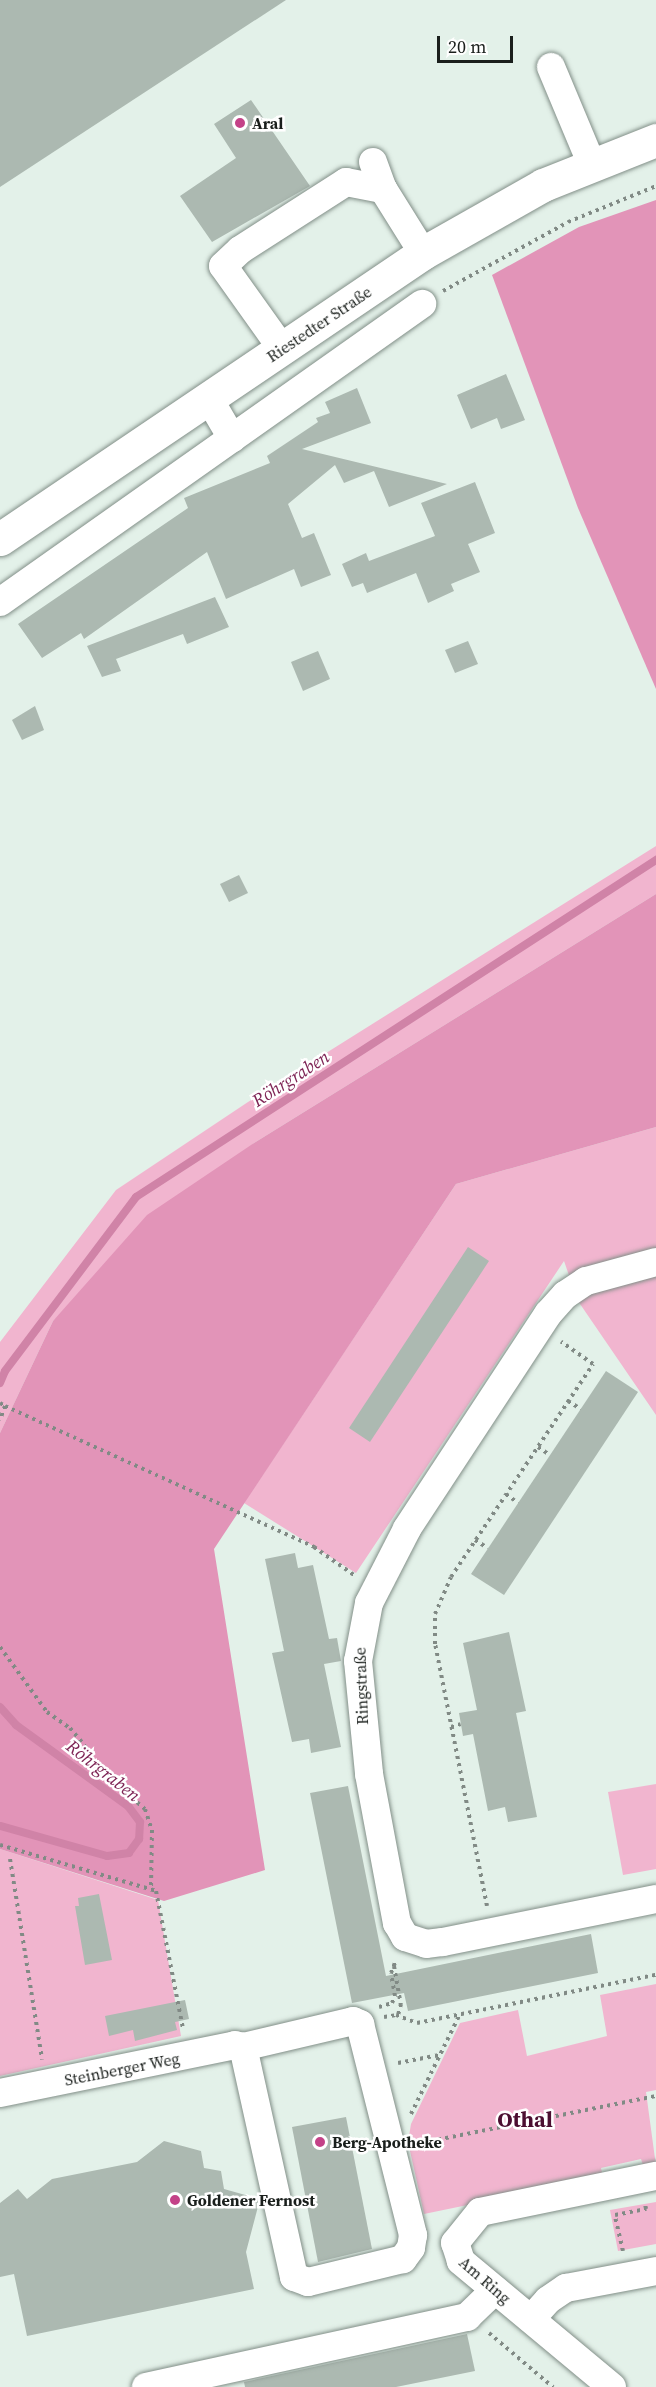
<!DOCTYPE html>
<meta charset="utf-8">
<style>
body{margin:0}
#map{position:relative;width:656px;height:2387px;overflow:hidden;background:#e3f1e9;font-family:"Source Serif 4",serif}
div>[style]{position:absolute}
[style*='--x']{left:calc(var(--x)*1px);top:calc(var(--y)*1px);width:calc(var(--w)*1px);rotate:calc(var(--a)*1deg)}
.green>*{inset:0;background:#f1b5cf}
.forest>*{inset:0;background:#e294b8}
.stream>*{height:8px;margin:-4px;padding:0 4px;transform-origin:4px;border-radius:4px;background:#d083a7}
.building>*{inset:0;background:#acb9b1}
.path>*{height:4px;margin-top:-2px;transform-origin:0;background:repeating-linear-gradient(90deg,#818a85 0 3px,transparent 0 7.5px)}
.roads{filter:drop-shadow(0 0 2px #828f88) drop-shadow(0 0 2px #828f88)}
.minor>*{height:28px;margin:-14px;padding:0 14px;transform-origin:14px;border-radius:14px;background:#fff}
.major>*{height:33px;margin:-16.5px;padding:0 16.5px;transform-origin:16.5px;border-radius:16.5px;background:#fff}
.dots>*{width:16px;height:16px;translate:-50% -50%;box-sizing:border-box;border:3px solid #fff;border-radius:50%}
span{translate:-50% -50%;white-space:nowrap;text-align:center;line-height:1.15;-webkit-text-stroke:5px #fff;paint-order:stroke}
.poi-label{font-size:16px;color:#1a1f1c;font-weight:700}
.left{translate:0 -50%;text-align:left}
.street-label{font-size:16px;color:#1a1f1c}
.water-label{font-size:18px;color:#7e2455;font-style:italic}
.district-label{font-size:22px;color:#4c0e31;font-weight:700}
.scale{position:absolute;left:437px;top:36px;width:76px;height:27px;box-sizing:border-box;border:3px solid #1a1f1c;border-top:0;padding-left:8px;font-size:18px;line-height:21px;white-space:nowrap;color:#1a1f1c;-webkit-text-stroke:4px #fff;paint-order:stroke}
</style>
<div id="map">
<div class="green">
<i style="clip-path:polygon(656px 846px,656px 894px,254px 1143px,53px 1321px,0 1433px,0 1342px,116px 1190px,248px 1102px)"></i>
<i style="clip-path:polygon(656px 1127px,656px 1415px,578px 1301px,564px 1261px,356px 1573px,244px 1503px,456px 1184px)"></i>
<i style="clip-path:polygon(656px 1784px,656px 1869px,623px 1875px,608px 1792px)"></i>
<i style="clip-path:polygon(0 1849px,158px 1900px,181px 2036px,0 2076px)"></i>
<i style="clip-path:polygon(656px 1984px,656px 2090px,646px 2092px,656px 2166px,644px 2168px,641px 2159px,601px 2168px,603px 2177px,424px 2214px,408px 2142px,411px 2124px,460px 2023px,518px 2010px,527px 2056px,607px 2036px,600px 1995px)"></i>
<i style="clip-path:polygon(656px 2202px,656px 2244px,618px 2251px,610px 2210px)"></i>
</div>
<div class="forest">
<i style="clip-path:polygon(656px 200px,656px 689px,578px 508px,492px 275px,579px 227px)"></i>
<i style="clip-path:polygon(656px 894px,656px 1127px,456px 1184px,214px 1549px,265px 1870px,164px 1901px,0 1849px,0 1433px,53px 1321px,147px 1215px,254px 1143px)"></i>
</div>
<div class="stream">
<i style="--x:0;--y:1383;--w:13;--a:-67"></i>
<i style="--x:5;--y:1371;--w:218;--a:-53"></i>
<i style="--x:136;--y:1197;--w:620;--a:-32.95"></i>
<i style="--x:0;--y:1707;--w:24;--a:48"></i>
<i style="--x:16;--y:1725;--w:138;--a:35.9"></i>
<i style="--x:128;--y:1806;--w:20;--a:53"></i>
<i style="--x:140;--y:1822;--w:17;--a:93"></i>
<i style="--x:139;--y:1839;--w:17;--a:126"></i>
<i style="--x:129;--y:1853;--w:22;--a:172"></i>
<i style="--x:107;--y:1856;--w:111;--a:-164.3"></i>
</div>
<div class="building">
<i style="clip-path:polygon(0 0,286px 0,0 187px)"></i>
<i style="clip-path:polygon(251px 100px,310px 186px,212px 242px,180px 196px,236px 158px,214px 124px)"></i>
<i style="clip-path:polygon(506px 374px,525px 420px,501px 429px,497px 418px,471px 429px,457px 395px)"></i>
<i style="clip-path:polygon(357px 388px,371px 423px,302px 449px,447px 484px,389px 507px,374px 471px,344px 483px,335px 465px,288px 504px,302px 538px,314px 533px,331px 575px,301px 587px,294px 569px,226px 599px,207px 552px,84px 639px,81px 633px,42px 658px,18px 624px,188px 508px,184px 498px,270px 463px,267px 456px,318px 422px,316px 418px,330px 413px,325px 402px)"></i>
<i style="clip-path:polygon(475px 482px,495px 533px,468px 544px,480px 572px,451px 584px,454px 591px,428px 603px,416px 573px,367px 593px,363px 583px,352px 587px,342px 564px,366px 553px,369px 561px,435px 536px,421px 503px)"></i>
<i style="clip-path:polygon(215px 597px,229px 627px,187px 644px,183px 634px,116px 659px,121px 671px,102px 677px,87px 646px)"></i>
<i style="clip-path:polygon(468px 641px,478px 664px,455px 673px,445px 650px)"></i>
<i style="clip-path:polygon(318px 651px,330px 679px,303px 691px,291px 662px)"></i>
<i style="clip-path:polygon(35px 706px,44px 730px,22px 740px,12px 720px)"></i>
<i style="clip-path:polygon(239px 875px,248px 893px,229px 902px,220px 884px)"></i>
<i style="clip-path:polygon(468px 1247px,489px 1261px,370px 1442px,349px 1428px)"></i>
<i style="clip-path:polygon(606px 1371px,638px 1392px,504px 1595px,471px 1574px)"></i>
<i style="clip-path:polygon(295px 1553px,298px 1568px,313px 1565px,329px 1639px,337px 1638px,341px 1661px,324px 1664px,341px 1747px,311px 1753px,309px 1739px,292px 1742px,272px 1653px,284px 1651px,265px 1559px)"></i>
<i style="clip-path:polygon(509px 1632px,526px 1711px,516px 1713px,537px 1817px,508px 1822px,505px 1807px,488px 1811px,473px 1734px,463px 1736px,459px 1713px,477px 1710px,463px 1643px)"></i>
<i style="clip-path:polygon(348px 1786px,386px 1976px,591px 1934px,598px 1973px,408px 2011px,404px 1993px,352px 2003px,310px 1793px)"></i>
<i style="clip-path:polygon(99px 1894px,112px 1960px,85px 1965px,75px 1906px,79px 1906px,78px 1898px)"></i>
<i style="clip-path:polygon(185px 2000px,189px 2019px,175px 2022px,177px 2030px,135px 2041px,133px 2030px,109px 2036px,105px 2016px)"></i>
<i style="clip-path:polygon(346px 2117px,372px 2249px,318px 2262px,292px 2127px)"></i>
<i style="clip-path:polygon(164px 2141px,201px 2151px,204px 2168px,221px 2171px,224px 2189px,260px 2199px,246px 2252px,254px 2289px,27px 2336px,14px 2274px,0 2277px,0 2203px,18px 2189px,27px 2199px,52px 2179px,137px 2162px)"></i>
<i style="clip-path:polygon(467px 2334px,475px 2371px,396px 2387px,245px 2387px,244px 2382px)"></i>
</div>
<div class="path">
<i style="--x:443;--y:291;--w:143;--a:-28.9"></i>
<i style="--x:568;--y:222;--w:95;--a:-22.2"></i>
<i style="--x:568;--y:1401;--w:15;--a:32"></i>
<i style="--x:0;--y:1403;--w:6;--a:31"></i>
<i style="--x:5;--y:1406;--w:15;--a:110"></i>
<i style="--x:5;--y:1406;--w:340;--a:24.5"></i>
<i style="--x:314;--y:1547;--w:49;--a:35"></i>
<i style="--x:538;--y:1447;--w:14;--a:34"></i>
<i style="--x:506;--y:1494;--w:15;--a:37"></i>
<i style="--x:475;--y:1540;--w:15;--a:32"></i>
<i style="--x:0;--y:1647;--w:80;--a:54.1"></i>
<i style="--x:47;--y:1712;--w:28;--a:35"></i>
<i style="--x:70;--y:1728;--w:23;--a:50"></i>
<i style="--x:85;--y:1746;--w:18;--a:68"></i>
<i style="--x:92;--y:1763;--w:70;--a:41"></i>
<i style="--x:145;--y:1809;--w:22;--a:72"></i>
<i style="--x:152;--y:1830;--w:58;--a:91"></i>
<i style="--x:451;--y:1727;--w:10;--a:-17"></i>
<i style="--x:0;--y:1845;--w:163;--a:16.4"></i>
<i style="--x:156;--y:1891;--w:141;--a:78.9"></i>
<i style="--x:10;--y:1859;--w:203;--a:80.9"></i>
<i style="--x:487;--y:1906;--w:267;--a:-101.2"></i>
<i style="--x:435;--y:1644;--w:30;--a:-90"></i>
<i style="--x:435;--y:1614;--w:40;--a:-66.6"></i>
<i style="--x:451;--y:1577;--w:256;--a:-56.3"></i>
<i style="--x:593;--y:1364;--w:39;--a:-145"></i>
<i style="--x:394;--y:1966;--w:39;--a:80"></i>
<i style="--x:401;--y:2004;--w:11;--a:105"></i>
<i style="--x:379;--y:2007;--w:14;--a:-17"></i>
<i style="--x:392;--y:2003;--w:8;--a:-67"></i>
<i style="--x:395;--y:1996;--w:23;--a:-100"></i>
<i style="--x:391;--y:1973;--w:14;--a:-69"></i>
<i style="--x:384;--y:2017;--w:12;--a:-9"></i>
<i style="--x:396;--y:2015;--w:22;--a:21"></i>
<i style="--x:417;--y:2023;--w:244;--a:-11.4"></i>
<i style="--x:398;--y:2063;--w:42;--a:-11"></i>
<i style="--x:411;--y:2114;--w:109;--a:-63.9"></i>
<i style="--x:416;--y:2144;--w:245;--a:-11.3"></i>
<i style="--x:623;--y:2251;--w:37;--a:-103"></i>
<i style="--x:615;--y:2215;--w:32;--a:-11"></i>
<i style="--x:646;--y:2209;--w:5;--a:-101"></i>
<i style="--x:489;--y:2333;--w:84;--a:40.2"></i>
</div>
<div class="roads">
<div class="minor">
<i style="--x:551;--y:67;--w:106;--a:67.3"></i>
<i style="--x:373;--y:162;--w:29;--a:70"></i>
<i style="--x:383;--y:189;--w:75;--a:58"></i>
<i style="--x:283;--y:350;--w:103;--a:-125.5"></i>
<i style="--x:223;--y:266;--w:23;--a:-43"></i>
<i style="--x:240;--y:250;--w:126;--a:-32.7"></i>
<i style="--x:346;--y:182;--w:38;--a:11"></i>
<i style="--x:208;--y:397;--w:48;--a:59.7"></i>
<i style="--x:0;--y:602;--w:517;--a:-35.23"></i>
<i style="--x:656;--y:1262;--w:73;--a:164.8"></i>
<i style="--x:586;--y:1281;--w:25;--a:146"></i>
<i style="--x:565;--y:1295;--w:25;--a:132"></i>
<i style="--x:548;--y:1314;--w:257;--a:123.3"></i>
<i style="--x:407;--y:1529;--w:83;--a:117.2"></i>
<i style="--x:369;--y:1603;--w:59;--a:100.7"></i>
<i style="--x:358;--y:1661;--w:114;--a:84.4"></i>
<i style="--x:369;--y:1774;--w:152;--a:79.4"></i>
<i style="--x:397;--y:1923;--w:16;--a:60"></i>
<i style="--x:405;--y:1937;--w:22;--a:18"></i>
<i style="--x:426;--y:1944;--w:17;--a:-7"></i>
<i style="--x:443;--y:1942;--w:217;--a:-11.4"></i>
<i style="--x:0;--y:2093;--w:240;--a:-11.5"></i>
<i style="--x:235;--y:2045;--w:8;--a:14"></i>
<i style="--x:243;--y:2047;--w:113;--a:-13.3"></i>
<i style="--x:353;--y:2021;--w:8;--a:23"></i>
<i style="--x:360;--y:2024;--w:218;--a:75.9"></i>
<i style="--x:413;--y:2235;--w:13;--a:99"></i>
<i style="--x:411;--y:2248;--w:14;--a:126"></i>
<i style="--x:403;--y:2259;--w:98;--a:166.4"></i>
<i style="--x:308;--y:2282;--w:15;--a:-160"></i>
<i style="--x:294;--y:2277;--w:236;--a:-102.5"></i>
<i style="--x:531;--y:2319;--w:25;--a:-48"></i>
<i style="--x:548;--y:2300;--w:22;--a:-34"></i>
<i style="--x:566;--y:2288;--w:92;--a:-10.7"></i>
<i style="--x:146;--y:2387;--w:329;--a:-12.3"></i>
<i style="--x:467;--y:2317;--w:39;--a:-44"></i>
<i style="--x:612;--y:2387;--w:197;--a:-140.2"></i>
<i style="--x:461;--y:2261;--w:19;--a:-108"></i>
<i style="--x:455;--y:2243;--w:40;--a:-51"></i>
<i style="--x:480;--y:2212;--w:180;--a:-11.6"></i>
</div>
<div class="major">
<i style="--x:0;--y:539;--w:511;--a:-34.06"></i>
<i style="--x:423;--y:253;--w:138;--a:-29.5"></i>
<i style="--x:543;--y:185;--w:122;--a:-21.7"></i>
</div>
</div>
<div class="dots">
<i style="left:240px;top:123px;background:#c44288"></i>
<i style="left:320px;top:2142px;background:#c44288"></i>
<i style="left:175px;top:2200px;background:#c44288"></i>
</div>
<div class="poi-label">
<span class="left" style="left:252px;top:123px">Aral</span>
<span class="left" style="left:332px;top:2142px">Berg-Apotheke</span>
<span class="left" style="left:187px;top:2200px">Goldener Fernost</span>
</div>
<div class="street-label">
<span style="left:319px;top:324px;rotate:-34deg">Riestedter Straße</span>
<span style="left:361px;top:1686px;rotate:-92deg">Ringstraße</span>
<span style="left:122px;top:2069px;rotate:-11deg">Steinberger Weg</span>
<span style="left:485px;top:2280px;rotate:41deg">Am Ring</span>
</div>
<div class="water-label">
<span style="left:291px;top:1079px;rotate:-33deg">Röhrgraben</span>
<span style="left:103px;top:1771px;rotate:38deg">Röhrgraben</span>
</div>
<div class="district-label">
<span style="left:525px;top:2120px">Othal</span>
</div>
<div class="scale">20 m</div>
</div>
